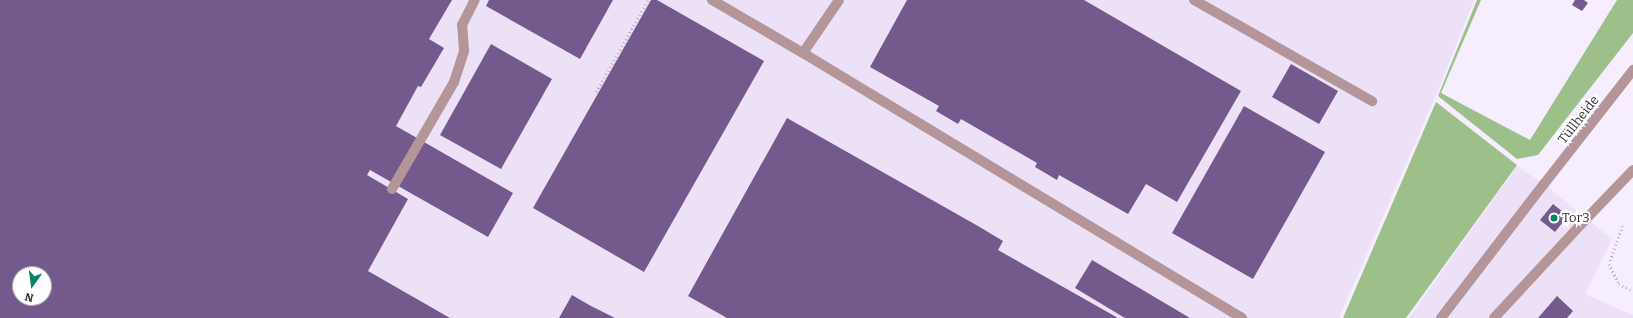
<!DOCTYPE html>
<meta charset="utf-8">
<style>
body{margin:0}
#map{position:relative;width:1633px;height:318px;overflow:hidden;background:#f6eefe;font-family:Bitter,serif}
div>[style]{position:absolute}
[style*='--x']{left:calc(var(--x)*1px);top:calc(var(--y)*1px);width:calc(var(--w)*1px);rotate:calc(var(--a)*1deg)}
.built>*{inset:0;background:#ece1f7}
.forest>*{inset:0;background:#9dc08a}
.building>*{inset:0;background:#745a8c}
.path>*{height:2.5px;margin-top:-1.25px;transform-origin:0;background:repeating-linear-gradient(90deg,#b7b0bd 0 1px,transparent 0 4px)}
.service>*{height:10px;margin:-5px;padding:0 5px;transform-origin:5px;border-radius:5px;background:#b49599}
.minor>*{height:10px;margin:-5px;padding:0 5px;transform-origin:5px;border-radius:5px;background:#b49599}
.dots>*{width:11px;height:11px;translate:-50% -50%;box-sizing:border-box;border:2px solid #fff;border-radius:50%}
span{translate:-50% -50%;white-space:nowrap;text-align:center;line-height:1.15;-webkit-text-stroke:4px #fff;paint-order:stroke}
.street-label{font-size:13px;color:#333036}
.poi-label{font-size:13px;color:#333036}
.left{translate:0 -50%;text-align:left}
.north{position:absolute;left:12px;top:266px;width:40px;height:40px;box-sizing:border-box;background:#fff;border:1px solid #adacaf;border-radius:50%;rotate:194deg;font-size:11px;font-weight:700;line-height:16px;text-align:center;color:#333036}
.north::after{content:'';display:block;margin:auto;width:14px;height:18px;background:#038466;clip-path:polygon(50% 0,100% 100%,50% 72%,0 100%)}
</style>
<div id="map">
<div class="built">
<i style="clip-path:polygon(evenodd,0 0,1474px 0,1436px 95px,1339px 318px,0 318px,0 0,20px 274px,44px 274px,44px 298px,20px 298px,20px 274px)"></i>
<i style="clip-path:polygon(1517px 166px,1544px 184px,1612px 239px,1585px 294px,1633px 315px,1633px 318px,1409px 318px)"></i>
</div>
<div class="forest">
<i style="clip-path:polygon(1477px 0,1481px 0,1441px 93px,1530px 140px,1617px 0,1633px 0,1633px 33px,1538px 155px,1517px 159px,1438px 96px)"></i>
<i style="clip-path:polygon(1436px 102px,1517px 165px,1406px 318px,1343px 318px)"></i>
</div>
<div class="building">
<i style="clip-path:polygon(evenodd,0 0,452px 0,429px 39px,444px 48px,421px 87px,418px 86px,396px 126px,513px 193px,488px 237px,370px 170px,367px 175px,408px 199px,368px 271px,450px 318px,0 318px,0 0,20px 274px,44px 274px,44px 298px,20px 298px,20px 274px)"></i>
<i style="clip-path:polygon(489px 0,613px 0,580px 59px,486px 6px)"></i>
<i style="clip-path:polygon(651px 0,657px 0,764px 61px,644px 272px,533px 208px)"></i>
<i style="clip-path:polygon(907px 0,1084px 0,1241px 91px,1177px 202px,1146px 184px,1128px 214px,1059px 175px,1057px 180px,1035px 167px,1037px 163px,961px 119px,958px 124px,936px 111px,939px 106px,870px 67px)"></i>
<i style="clip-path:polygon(1575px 0,1584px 0,1588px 3px,1582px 11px,1572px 5px)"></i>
<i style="clip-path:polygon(491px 44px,552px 79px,501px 169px,440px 135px)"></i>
<i style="clip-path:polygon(1291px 64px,1338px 91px,1319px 124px,1272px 97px)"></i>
<i style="clip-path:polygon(1244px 106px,1325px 152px,1253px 279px,1172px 233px)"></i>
<i style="clip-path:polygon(787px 118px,978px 226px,1003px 241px,998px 250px,1118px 318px,727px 318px,688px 296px)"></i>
<i style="clip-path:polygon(1553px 204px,1568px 216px,1555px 232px,1540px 220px)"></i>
<i style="clip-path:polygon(1092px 260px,1190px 318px,1125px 318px,1075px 288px)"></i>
<i style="clip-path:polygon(572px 295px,591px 306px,615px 318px,559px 318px)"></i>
<i style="clip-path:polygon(1557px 296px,1573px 311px,1567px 318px,1538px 318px)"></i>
</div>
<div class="path">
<i style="--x:596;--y:92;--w:106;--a:-60.5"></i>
<i style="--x:1623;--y:226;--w:40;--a:110.2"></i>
<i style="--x:1609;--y:264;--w:22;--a:63"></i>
<i style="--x:1619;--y:284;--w:16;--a:27"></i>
</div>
<div class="service">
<i style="--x:712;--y:0;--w:105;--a:30.2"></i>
<i style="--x:803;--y:53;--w:513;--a:31.12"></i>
<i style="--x:1194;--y:0;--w:205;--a:29.6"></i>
<i style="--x:803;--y:53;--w:64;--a:-55.8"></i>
<i style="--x:392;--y:189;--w:124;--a:-59.9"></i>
<i style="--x:454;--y:82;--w:33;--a:-72"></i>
<i style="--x:464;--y:51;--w:26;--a:-94"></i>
<i style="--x:462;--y:25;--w:28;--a:-63"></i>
<i style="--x:1441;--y:318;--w:169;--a:-52.5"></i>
<i style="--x:1494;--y:318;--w:135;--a:-47.1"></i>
</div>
<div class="minor">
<i style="--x:1544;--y:184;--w:145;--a:-52"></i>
<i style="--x:1586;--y:219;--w:68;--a:-46.2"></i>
</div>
<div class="dots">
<i style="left:1554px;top:218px;background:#038466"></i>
</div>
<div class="street-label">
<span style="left:1579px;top:120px;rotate:-52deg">Tüllheide</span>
</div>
<div class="poi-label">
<span class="left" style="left:1562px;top:218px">Tor3</span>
</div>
<div class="north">N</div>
</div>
